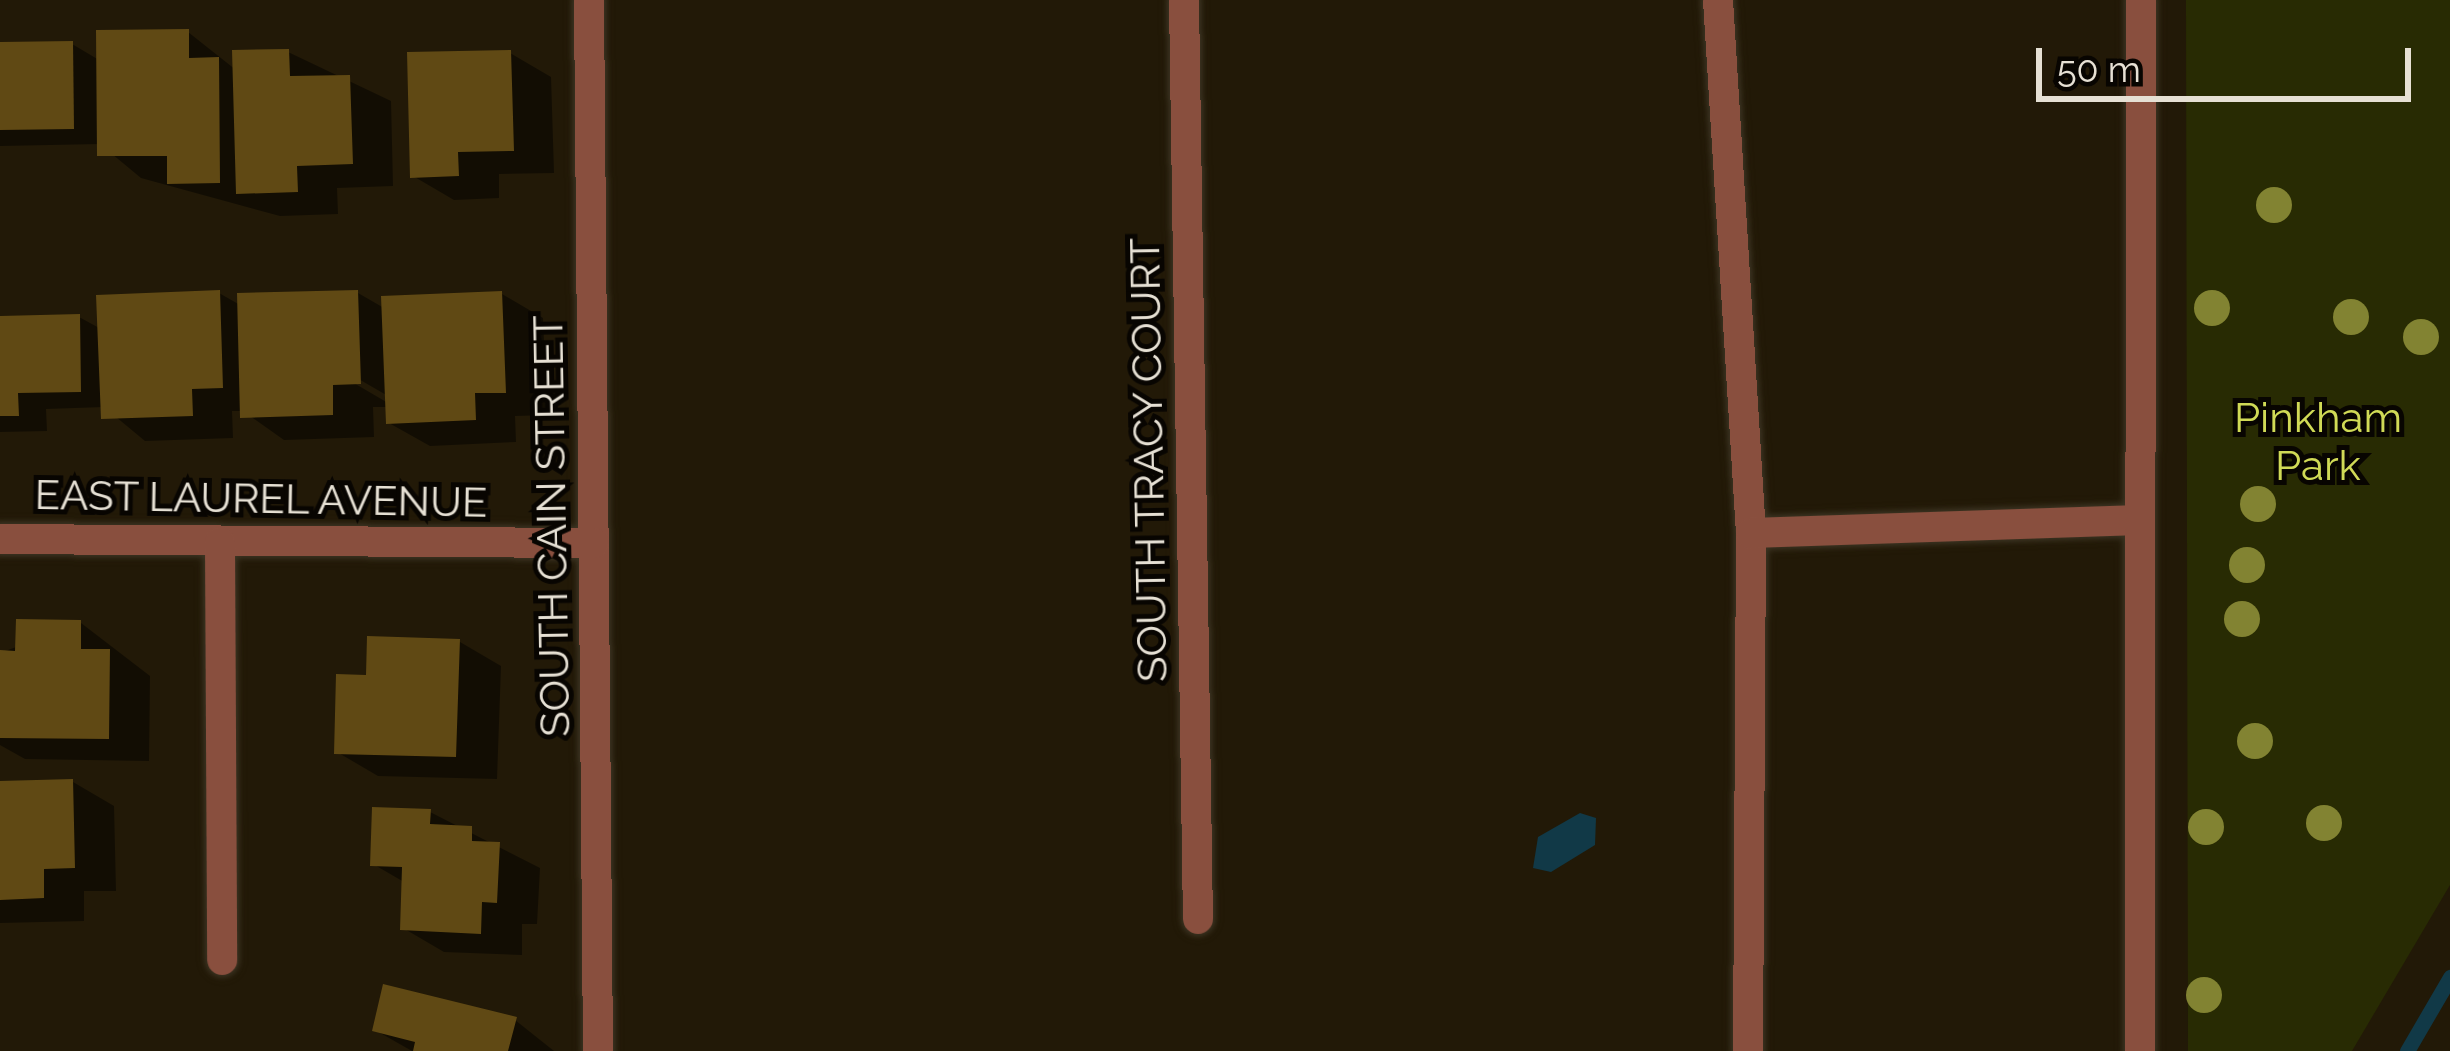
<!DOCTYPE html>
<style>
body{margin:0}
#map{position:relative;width:2450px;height:1051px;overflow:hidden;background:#221907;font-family:Raleway,sans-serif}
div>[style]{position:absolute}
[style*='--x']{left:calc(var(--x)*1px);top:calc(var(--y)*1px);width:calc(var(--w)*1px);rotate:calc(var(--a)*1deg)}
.green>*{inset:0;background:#282b03}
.water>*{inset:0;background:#113947}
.shadow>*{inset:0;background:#0007}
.stream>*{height:15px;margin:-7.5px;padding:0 7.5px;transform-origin:7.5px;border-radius:7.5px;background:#113947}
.building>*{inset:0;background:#604914}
.roads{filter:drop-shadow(0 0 3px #3d3524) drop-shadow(0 0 3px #3d3524)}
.minor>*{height:30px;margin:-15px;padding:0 15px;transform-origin:15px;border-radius:15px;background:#894f3e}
.trees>*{width:36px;height:36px;margin:-18px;border-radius:50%;background:#828332}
span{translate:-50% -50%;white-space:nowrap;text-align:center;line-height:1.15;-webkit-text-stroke:10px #080501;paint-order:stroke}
.park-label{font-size:42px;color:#d0da56}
.street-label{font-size:42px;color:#e6e0d4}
.scale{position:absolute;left:2036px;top:48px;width:375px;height:54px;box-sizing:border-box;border:6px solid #e6e0d4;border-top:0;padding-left:15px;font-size:36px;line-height:42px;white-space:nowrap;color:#e6e0d4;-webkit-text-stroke:9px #080501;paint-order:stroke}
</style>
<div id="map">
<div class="green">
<i style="clip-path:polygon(2186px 0,2450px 0,2450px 885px,2352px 1051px,2188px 1051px)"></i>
</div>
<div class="water">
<i style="clip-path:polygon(1580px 813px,1596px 818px,1595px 845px,1551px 872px,1533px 868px,1538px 837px)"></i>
</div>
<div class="shadow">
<i style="clip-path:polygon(188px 32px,236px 70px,288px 52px,391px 101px,393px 186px,337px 188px,338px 214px,280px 216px,141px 178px,100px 144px,0 146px,0 45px,72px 44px,99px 60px)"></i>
<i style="clip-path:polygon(510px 53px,551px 77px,554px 173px,499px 174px,499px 198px,454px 200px,413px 176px)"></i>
<i style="clip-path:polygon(evenodd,219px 293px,240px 305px,358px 293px,384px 308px,502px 294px,543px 318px,547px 415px,515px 416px,516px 442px,430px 446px,389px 423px,388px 407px,373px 407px,374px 437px,284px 440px,243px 411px,232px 411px,233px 438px,145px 441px,104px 407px,46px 409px,47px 431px,0 432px,0 319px,79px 317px,101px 329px,219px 293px,350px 374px,388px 396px,388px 403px,347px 379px,350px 374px)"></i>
<i style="clip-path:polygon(81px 623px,150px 676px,149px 761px,25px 759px,0 745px,0 653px)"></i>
<i style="clip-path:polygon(460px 642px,501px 666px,497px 779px,378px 776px,337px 752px)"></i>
<i style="clip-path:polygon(73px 782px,114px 806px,116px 891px,84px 891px,84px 921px,0 923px,0 784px)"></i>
<i style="clip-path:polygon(430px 812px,540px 868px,537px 924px,522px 924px,522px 955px,444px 952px,403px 928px,404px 882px,373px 864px)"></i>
<i style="clip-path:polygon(515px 1020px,554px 1051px,412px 1051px,375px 1030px)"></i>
</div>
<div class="stream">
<i style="--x:2407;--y:1051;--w:86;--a:-59.8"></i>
</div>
<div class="building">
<i style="clip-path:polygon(189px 29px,189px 58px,219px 57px,220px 183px,167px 184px,167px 156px,97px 156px,96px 30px)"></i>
<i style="clip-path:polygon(73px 41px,74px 129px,0 130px,0 42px)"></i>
<i style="clip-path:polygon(289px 49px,290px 76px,350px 75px,353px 164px,297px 166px,298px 192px,236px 194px,232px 50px)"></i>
<i style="clip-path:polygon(511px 50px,514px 151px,458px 152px,459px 176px,410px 178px,407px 52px)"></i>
<i style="clip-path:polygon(220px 290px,223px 388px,192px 389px,193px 416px,101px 419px,96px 295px)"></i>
<i style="clip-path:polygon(358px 290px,361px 384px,333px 385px,333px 415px,240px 418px,237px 293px)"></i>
<i style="clip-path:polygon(502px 291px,506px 393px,475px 393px,476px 420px,386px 424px,381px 296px)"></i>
<i style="clip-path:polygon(80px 314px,81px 392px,18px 393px,19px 416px,0 416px,0 316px)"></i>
<i style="clip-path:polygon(16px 619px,81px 620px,81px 649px,110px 649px,109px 739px,0 738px,0 650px,15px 651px)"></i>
<i style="clip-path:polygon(367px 636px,460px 639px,456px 757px,334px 754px,336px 674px,366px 675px)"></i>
<i style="clip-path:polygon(73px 779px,75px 868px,44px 869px,44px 898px,0 900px,0 781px)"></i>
<i style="clip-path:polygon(372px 807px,431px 809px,430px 824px,472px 826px,472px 841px,500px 842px,497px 903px,482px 902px,481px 934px,400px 930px,402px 867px,370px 866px)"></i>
<i style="clip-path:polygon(383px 984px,517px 1017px,508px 1051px,413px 1051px,415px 1042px,372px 1031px)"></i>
</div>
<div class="roads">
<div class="minor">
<i style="--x:589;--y:0;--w:1051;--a:89.51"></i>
<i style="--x:1184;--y:0;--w:919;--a:89.13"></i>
<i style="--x:1718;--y:0;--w:534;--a:86.46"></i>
<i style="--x:1751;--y:533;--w:518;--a:90.33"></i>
<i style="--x:1751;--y:533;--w:389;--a:-1.9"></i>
<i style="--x:0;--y:539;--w:594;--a:0.39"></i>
<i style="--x:220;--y:542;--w:418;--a:89.7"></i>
<i style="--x:2140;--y:1051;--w:1051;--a:-89.95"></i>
</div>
</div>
<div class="trees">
<i style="left:2274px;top:205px"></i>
<i style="left:2212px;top:308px"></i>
<i style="left:2351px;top:317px"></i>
<i style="left:2421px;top:337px"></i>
<i style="left:2258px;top:504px"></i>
<i style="left:2247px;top:565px"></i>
<i style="left:2242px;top:619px"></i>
<i style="left:2255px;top:741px"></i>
<i style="left:2324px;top:823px"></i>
<i style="left:2206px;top:827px"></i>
<i style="left:2204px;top:995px"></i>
</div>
<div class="park-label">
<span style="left:2318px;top:442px">Pinkham<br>Park</span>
</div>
<div class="street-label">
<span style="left:1149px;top:460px;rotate:-91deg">SOUTH TRACY COURT</span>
<span style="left:261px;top:499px;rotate:1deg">EAST LAUREL AVENUE</span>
<span style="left:552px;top:526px;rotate:-91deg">SOUTH CAIN STREET</span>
</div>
<div class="scale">50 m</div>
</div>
